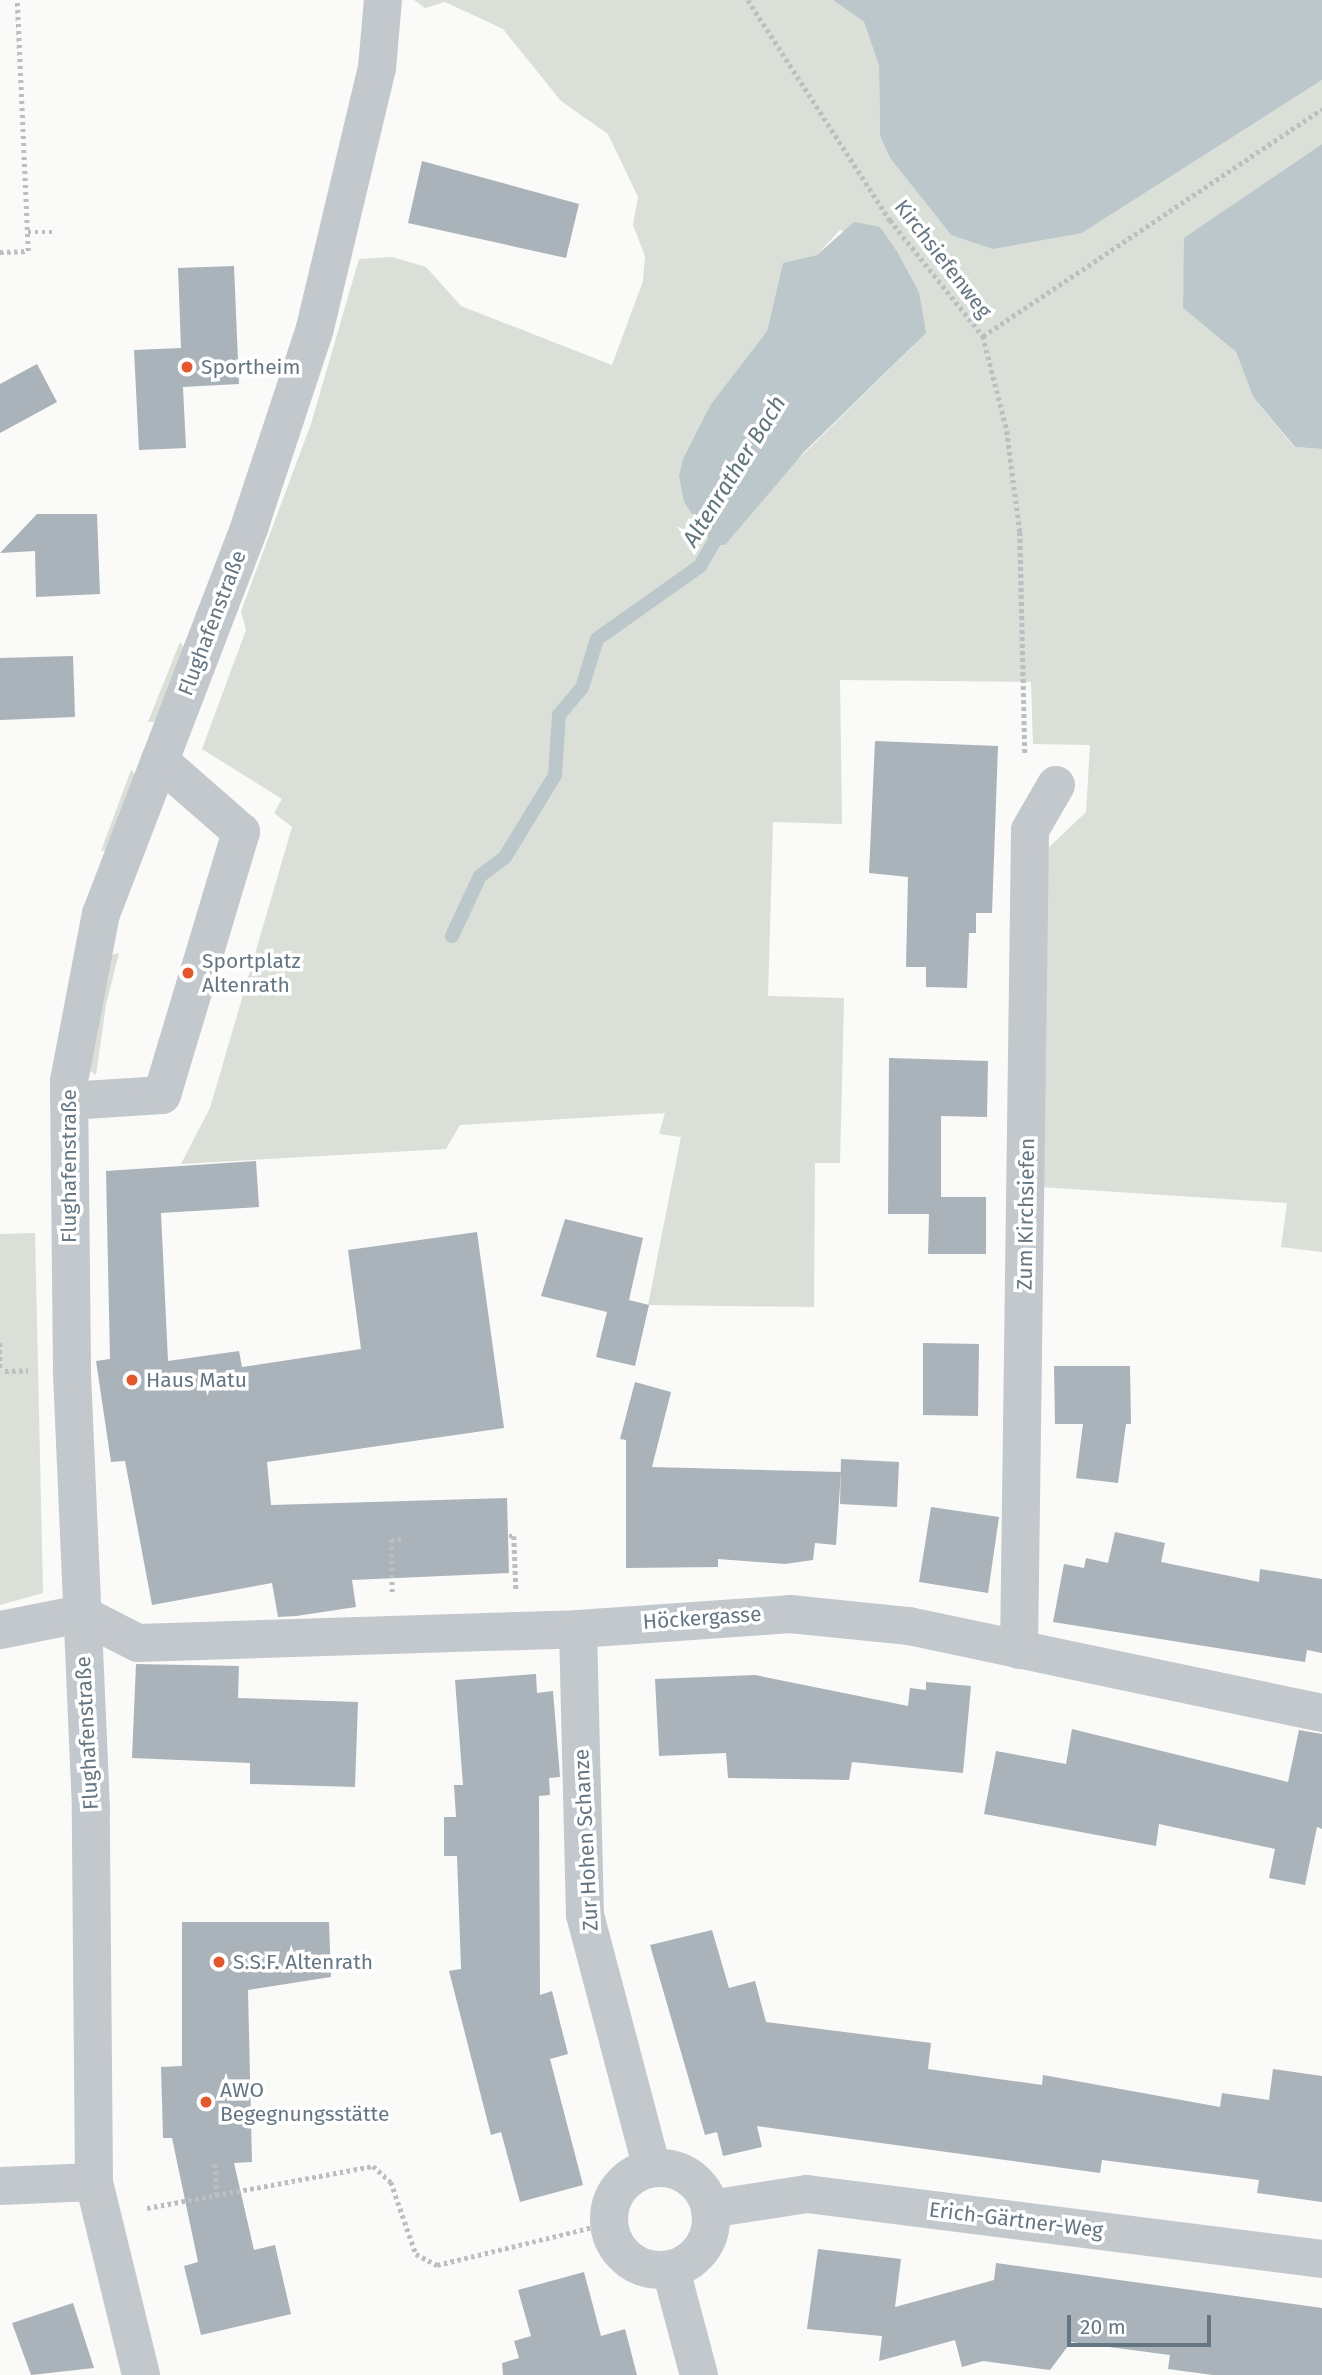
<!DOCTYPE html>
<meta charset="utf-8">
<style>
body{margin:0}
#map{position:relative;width:1322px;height:2375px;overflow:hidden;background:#fafaf8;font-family:"Fira Sans",sans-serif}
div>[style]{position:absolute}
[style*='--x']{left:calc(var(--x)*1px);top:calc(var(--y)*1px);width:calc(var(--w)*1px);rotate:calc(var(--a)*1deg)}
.green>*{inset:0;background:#dadfd7}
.water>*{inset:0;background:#bbc7cb}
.stream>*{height:14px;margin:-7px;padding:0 7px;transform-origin:7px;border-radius:7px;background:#bbc7cb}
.building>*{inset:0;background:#aab3b9}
.path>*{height:4.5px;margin-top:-2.25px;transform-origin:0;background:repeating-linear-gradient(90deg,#bbbfc2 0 3.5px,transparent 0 7px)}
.minor>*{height:38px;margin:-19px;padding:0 19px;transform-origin:19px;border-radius:19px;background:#c3c8cc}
.minor>.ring{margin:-19px;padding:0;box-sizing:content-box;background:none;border:38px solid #c3c8cc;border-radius:50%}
.dots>*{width:19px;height:19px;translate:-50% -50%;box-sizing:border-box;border:4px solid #fff;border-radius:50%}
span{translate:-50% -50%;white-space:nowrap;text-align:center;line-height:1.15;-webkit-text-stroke:7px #fff;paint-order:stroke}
.street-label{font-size:21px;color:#657683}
.poi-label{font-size:21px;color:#657683}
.left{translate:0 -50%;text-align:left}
.water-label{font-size:23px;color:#60757c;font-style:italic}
.scale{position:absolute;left:1067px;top:2315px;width:144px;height:32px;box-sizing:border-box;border:4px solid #657683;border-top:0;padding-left:9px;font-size:21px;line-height:24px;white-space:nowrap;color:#657683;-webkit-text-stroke:5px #fff;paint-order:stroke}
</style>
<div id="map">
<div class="green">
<i style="clip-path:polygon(evenodd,414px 0,833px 0,864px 22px,879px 66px,880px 136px,890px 158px,951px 235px,1082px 233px,1322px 80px,1322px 144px,1185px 238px,1183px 308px,1236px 352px,1253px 397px,1294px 447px,1322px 449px,1322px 1252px,1281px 1247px,1287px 1203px,1040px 1187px,1046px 850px,1086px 812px,1090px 745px,1033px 744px,1031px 682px,840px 680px,842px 824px,773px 822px,768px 996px,844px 998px,840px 1163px,815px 1163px,814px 1307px,648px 1305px,681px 1137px,659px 1134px,665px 1113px,460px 1125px,446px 1149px,181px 1164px,210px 1108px,292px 827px,274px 813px,282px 799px,202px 749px,246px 630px,241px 611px,311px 424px,359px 259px,392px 257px,426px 267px,461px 306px,612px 365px,643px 281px,645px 256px,633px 225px,638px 197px,608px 134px,561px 101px,503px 29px,445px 2px,425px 8px,414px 0,840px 230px,898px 253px,919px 292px,913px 346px,712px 544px,684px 502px,711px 404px,767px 331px,783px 263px,817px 255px,840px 230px)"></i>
<i style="clip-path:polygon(180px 642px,189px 656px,162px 721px,148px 722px)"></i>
<i style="clip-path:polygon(131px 770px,141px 782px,115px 848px,101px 851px)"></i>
<i style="clip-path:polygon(119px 953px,106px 1005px,96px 1075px,84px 1066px,103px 957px)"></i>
<i style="clip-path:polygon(35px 1233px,43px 1593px,0 1605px,0 1234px)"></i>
</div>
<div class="water">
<i style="clip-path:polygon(833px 0,1322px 0,1322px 80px,1082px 233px,993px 249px,951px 235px,890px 158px,880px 136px,879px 66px,864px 22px)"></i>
<i style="clip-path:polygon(1322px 144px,1322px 449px,1295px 447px,1253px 397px,1236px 352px,1183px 308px,1184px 238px)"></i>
<i style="clip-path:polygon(854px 222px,880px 227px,898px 253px,919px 292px,926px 333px,804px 452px,725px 545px,712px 544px,684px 502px,679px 476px,683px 459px,711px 404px,767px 331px,783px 263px,817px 255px)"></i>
</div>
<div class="stream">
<i style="--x:452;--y:936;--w:66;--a:-65"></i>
<i style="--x:480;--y:876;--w:31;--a:-37"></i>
<i style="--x:505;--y:857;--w:96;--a:-58.6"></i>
<i style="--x:555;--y:775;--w:60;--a:-86.2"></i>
<i style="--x:559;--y:715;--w:35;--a:-50"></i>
<i style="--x:582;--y:688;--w:51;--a:-73"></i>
<i style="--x:597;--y:639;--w:126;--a:-35.3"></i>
<i style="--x:700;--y:566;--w:42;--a:-59.7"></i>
</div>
<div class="building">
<i style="clip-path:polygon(422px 161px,579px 204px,566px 258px,408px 223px)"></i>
<i style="clip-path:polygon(234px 266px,239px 384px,183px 387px,186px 448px,139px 450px,134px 350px,181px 348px,178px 268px)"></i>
<i style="clip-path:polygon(37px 364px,57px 402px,0 433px,0 384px)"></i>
<i style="clip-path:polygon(37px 514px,97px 514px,100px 594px,36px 597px,35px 551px,0 553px)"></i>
<i style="clip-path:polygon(73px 656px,75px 717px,0 720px,0 658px)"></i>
<i style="clip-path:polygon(875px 741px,998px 746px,992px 913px,976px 913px,976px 933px,969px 933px,967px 988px,926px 987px,926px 967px,906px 967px,908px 877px,869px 873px)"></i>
<i style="clip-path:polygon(889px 1058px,988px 1061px,987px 1117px,941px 1116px,941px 1197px,986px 1197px,986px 1254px,928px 1254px,929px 1214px,888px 1214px)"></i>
<i style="clip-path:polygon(256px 1161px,259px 1207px,161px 1213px,168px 1361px,239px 1351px,242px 1367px,361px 1349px,348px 1250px,477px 1232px,504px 1428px,267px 1462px,271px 1505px,507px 1498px,509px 1573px,352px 1580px,356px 1607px,296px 1616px,278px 1617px,272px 1583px,152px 1605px,125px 1461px,111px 1462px,96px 1361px,110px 1359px,106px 1171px)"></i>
<i style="clip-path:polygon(565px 1219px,643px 1238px,629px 1300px,649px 1305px,635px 1366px,596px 1357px,607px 1312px,541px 1296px)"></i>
<i style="clip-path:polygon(923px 1343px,979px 1344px,978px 1416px,923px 1415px)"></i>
<i style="clip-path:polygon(1054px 1366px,1130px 1366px,1131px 1424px,1126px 1424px,1118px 1483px,1076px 1478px,1083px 1424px,1055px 1424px)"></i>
<i style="clip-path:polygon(635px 1382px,671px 1392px,652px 1467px,841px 1472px,836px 1545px,815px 1543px,813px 1560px,785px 1564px,718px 1559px,718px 1567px,626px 1568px,626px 1440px,620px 1439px)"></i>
<i style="clip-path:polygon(841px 1459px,899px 1462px,897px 1507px,840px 1504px)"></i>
<i style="clip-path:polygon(931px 1507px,999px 1517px,988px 1593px,919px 1582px)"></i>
<i style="clip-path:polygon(1115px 1532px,1165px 1543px,1161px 1562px,1259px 1582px,1260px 1569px,1322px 1579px,1322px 1653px,1307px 1650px,1305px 1662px,1053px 1622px,1064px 1564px,1084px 1568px,1086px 1558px,1108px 1563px)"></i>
<i style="clip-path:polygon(136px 1664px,239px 1666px,238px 1698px,358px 1702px,355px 1787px,250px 1784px,250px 1763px,132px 1758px)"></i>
<i style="clip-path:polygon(536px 1674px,537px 1693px,553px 1691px,560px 1777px,549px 1778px,550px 1795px,539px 1796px,540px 1995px,552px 1991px,568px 2054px,550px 2059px,583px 2185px,520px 2202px,501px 2132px,491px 2135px,449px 1971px,461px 1969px,457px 1856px,444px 1856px,444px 1817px,456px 1817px,454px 1785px,463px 1785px,455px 1680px)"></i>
<i style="clip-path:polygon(755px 1675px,908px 1706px,910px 1688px,926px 1690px,926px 1682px,971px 1686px,963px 1773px,852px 1762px,849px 1780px,728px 1778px,726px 1753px,659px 1756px,655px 1679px)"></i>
<i style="clip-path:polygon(1072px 1729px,1288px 1782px,1299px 1730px,1322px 1734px,1322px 1829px,1317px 1827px,1305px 1885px,1269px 1878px,1275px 1849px,1159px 1824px,1156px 1846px,984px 1814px,996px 1751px,1066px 1764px)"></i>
<i style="clip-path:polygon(182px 1922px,329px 1922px,331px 1977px,248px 1990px,252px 2162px,234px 2163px,254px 2250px,275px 2245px,291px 2314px,201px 2335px,184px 2266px,198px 2262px,172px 2138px,163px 2138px,161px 2067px,182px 2066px)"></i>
<i style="clip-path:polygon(712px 1930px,729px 1988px,755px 1981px,766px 2022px,931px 2043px,928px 2069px,1042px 2085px,1043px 2075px,1220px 2107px,1222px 2093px,1269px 2100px,1273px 2069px,1322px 2076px,1322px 2202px,1257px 2193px,1259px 2180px,1102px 2160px,1100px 2173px,757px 2126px,762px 2147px,723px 2156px,717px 2132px,705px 2135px,650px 1945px)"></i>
<i style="clip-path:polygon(818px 2249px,901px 2259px,895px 2307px,994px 2280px,996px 2263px,1322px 2308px,1322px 2375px,1213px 2375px,1168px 2369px,1170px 2355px,1071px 2342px,1050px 2370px,983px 2361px,962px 2367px,955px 2340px,879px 2361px,882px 2336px,807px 2329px)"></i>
<i style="clip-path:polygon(584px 2272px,601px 2336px,625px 2329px,637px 2375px,503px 2375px,502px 2363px,519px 2358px,514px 2341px,531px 2336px,518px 2290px)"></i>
<i style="clip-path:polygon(73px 2303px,94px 2368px,31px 2375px,12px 2323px)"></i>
</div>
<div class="path">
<i style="--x:748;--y:0;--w:262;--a:57.2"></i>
<i style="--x:890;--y:220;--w:149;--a:51.3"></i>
<i style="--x:983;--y:336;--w:98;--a:75.8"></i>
<i style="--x:1007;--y:431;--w:102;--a:82.7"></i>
<i style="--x:1020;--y:532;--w:221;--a:88.7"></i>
<i style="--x:28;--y:232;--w:27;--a:0"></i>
<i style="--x:0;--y:252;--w:28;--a:-2"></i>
<i style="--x:28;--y:251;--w:251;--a:-92.5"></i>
<i style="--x:983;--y:336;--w:408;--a:-33.8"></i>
<i style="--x:0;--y:1343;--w:27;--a:90"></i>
<i style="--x:5;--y:1371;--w:23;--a:-2"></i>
<i style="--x:509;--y:1536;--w:5;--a:0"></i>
<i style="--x:514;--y:1536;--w:53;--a:87.8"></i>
<i style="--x:392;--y:1592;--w:52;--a:-91.1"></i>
<i style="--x:391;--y:1540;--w:10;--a:-6"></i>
<i style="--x:215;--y:2164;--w:32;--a:86"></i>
<i style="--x:147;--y:2208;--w:230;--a:-10.5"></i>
<i style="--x:373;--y:2166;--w:24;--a:42"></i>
<i style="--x:391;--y:2182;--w:76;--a:70.9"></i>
<i style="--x:416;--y:2254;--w:24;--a:28"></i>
<i style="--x:437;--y:2265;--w:177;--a:-13.7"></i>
</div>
<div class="minor">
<i style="--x:69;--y:1101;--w:93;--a:-3.7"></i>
<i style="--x:162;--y:1095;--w:275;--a:-73.3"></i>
<i style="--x:241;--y:832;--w:108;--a:-138.8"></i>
<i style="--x:81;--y:1614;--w:64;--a:27"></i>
<i style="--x:138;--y:1643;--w:440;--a:-1.8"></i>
<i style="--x:578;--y:1629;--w:213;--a:-4"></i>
<i style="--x:790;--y:1614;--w:120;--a:5.8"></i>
<i style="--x:909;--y:1626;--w:422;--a:11.9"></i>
<i style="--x:578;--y:1629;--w:286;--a:88.6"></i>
<i style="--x:585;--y:1915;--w:262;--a:75.2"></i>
<i style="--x:0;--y:1630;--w:83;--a:-11.2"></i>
<i style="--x:1019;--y:1650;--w:820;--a:-89.23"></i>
<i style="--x:1030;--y:830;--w:52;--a:-60"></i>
<i class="ring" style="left:609px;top:2168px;width:64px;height:64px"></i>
<i style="--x:0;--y:2186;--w:94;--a:-2.4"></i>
<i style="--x:710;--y:2209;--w:98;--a:-8.8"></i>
<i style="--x:807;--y:2194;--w:519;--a:7.19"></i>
<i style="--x:671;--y:2270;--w:109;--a:75.1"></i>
<i style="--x:141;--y:2375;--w:199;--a:-103.7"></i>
<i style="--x:94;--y:2182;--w:373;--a:-90.5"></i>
<i style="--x:91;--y:1809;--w:440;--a:-92.5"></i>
<i style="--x:72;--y:1369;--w:288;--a:-90.6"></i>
<i style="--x:69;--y:1081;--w:170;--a:-79.2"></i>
<i style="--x:101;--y:914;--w:417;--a:-69"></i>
<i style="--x:250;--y:525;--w:207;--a:-71.7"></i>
<i style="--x:315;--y:328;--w:267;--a:-76.6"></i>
<i style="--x:377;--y:68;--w:68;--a:-85"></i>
</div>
<div class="dots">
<i style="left:187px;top:367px;background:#e4572e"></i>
<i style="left:188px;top:973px;background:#e4572e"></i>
<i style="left:132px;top:1380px;background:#e4572e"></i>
<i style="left:219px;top:1962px;background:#e4572e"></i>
<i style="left:206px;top:2102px;background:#e4572e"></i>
</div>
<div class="street-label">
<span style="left:943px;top:259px;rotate:52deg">Kirchsiefenweg</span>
<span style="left:212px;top:623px;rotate:-69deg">Flughafenstraße</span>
<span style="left:69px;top:1166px;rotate:-90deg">Flughafenstraße</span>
<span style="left:1026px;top:1214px;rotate:-89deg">Zum Kirchsiefen</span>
<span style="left:702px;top:1618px;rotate:-4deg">Höckergasse</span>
<span style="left:87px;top:1733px;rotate:-93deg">Flughafenstraße</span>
<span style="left:586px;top:1840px;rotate:-93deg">Zur Hohen Schanze</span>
<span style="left:1016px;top:2220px;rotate:7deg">Erich-Gärtner-Weg</span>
</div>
<div class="poi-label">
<span class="left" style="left:201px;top:367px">Sportheim</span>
<span class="left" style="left:202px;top:973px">Sportplatz<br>Altenrath</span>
<span class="left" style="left:146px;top:1380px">Haus Matu</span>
<span class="left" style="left:233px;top:1962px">S.S.F. Altenrath</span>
<span class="left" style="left:220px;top:2102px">AWO<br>Begegnungsstätte</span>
</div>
<div class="water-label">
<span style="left:734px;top:471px;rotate:-58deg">Altenrather Bach</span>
</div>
<div class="scale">20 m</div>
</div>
